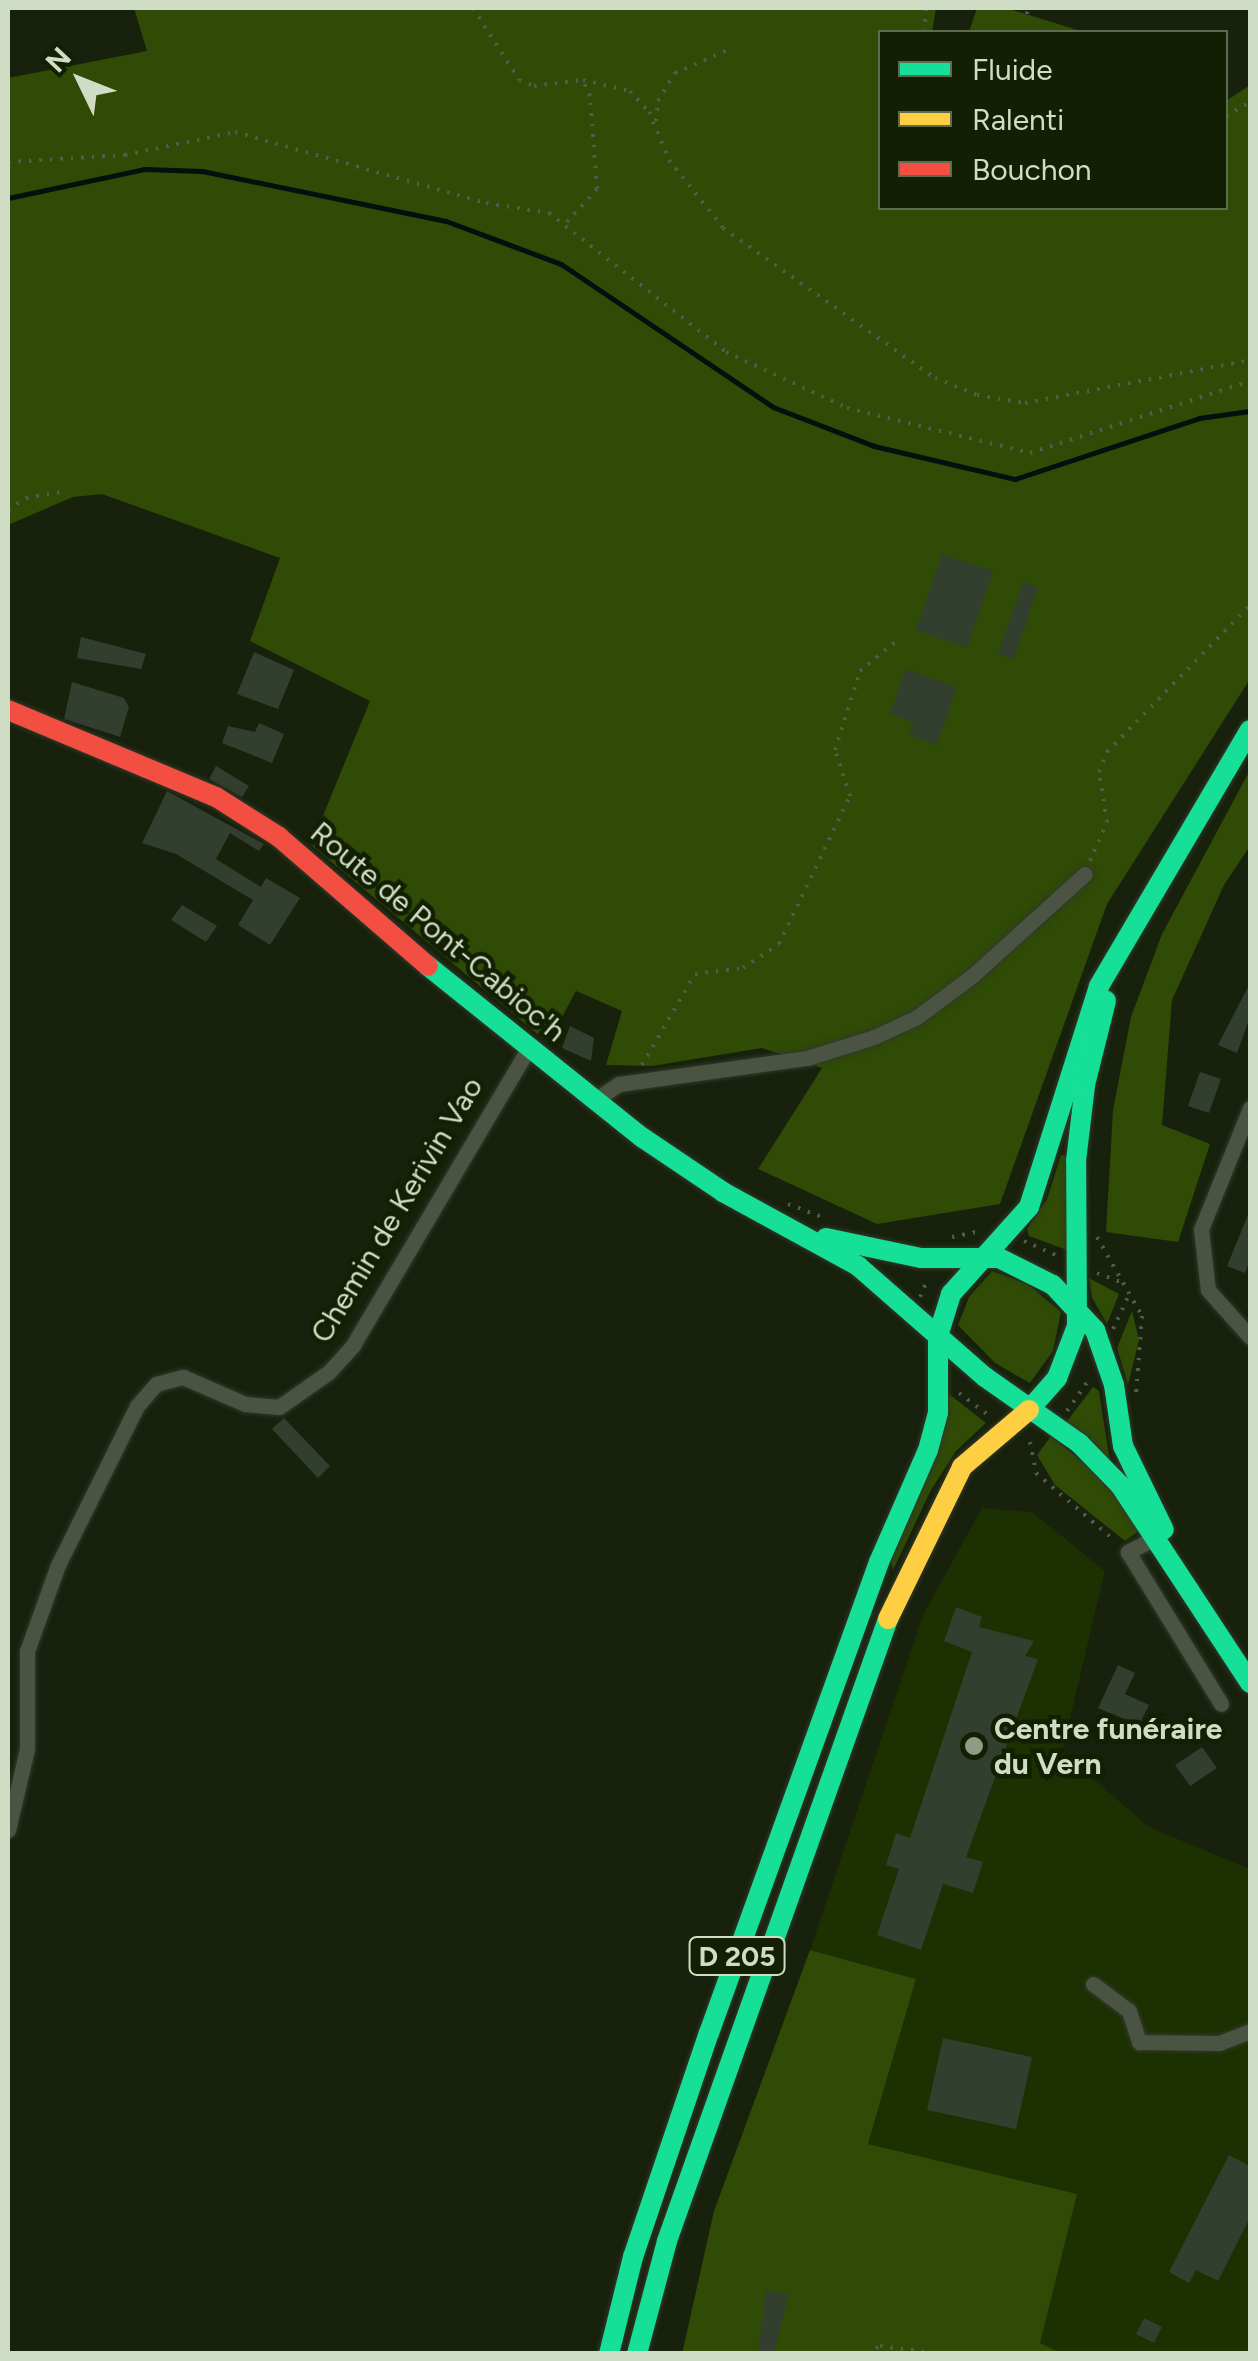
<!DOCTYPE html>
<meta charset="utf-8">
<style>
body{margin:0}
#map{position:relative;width:1258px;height:2361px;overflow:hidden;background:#17210b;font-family:Figtree,sans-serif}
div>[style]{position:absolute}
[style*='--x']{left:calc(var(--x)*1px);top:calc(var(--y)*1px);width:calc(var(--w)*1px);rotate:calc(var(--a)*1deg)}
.built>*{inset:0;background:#1c3001}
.green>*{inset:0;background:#2f4b06}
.stream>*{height:5px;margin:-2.5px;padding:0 2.5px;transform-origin:2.5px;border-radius:2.5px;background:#02100e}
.building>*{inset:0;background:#323f2f}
.path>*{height:4px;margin-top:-2px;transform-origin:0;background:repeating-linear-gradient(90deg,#535b4c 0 2.5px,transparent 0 10.5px)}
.roads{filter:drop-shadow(0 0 2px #31392a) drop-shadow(0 0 2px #31392a)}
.street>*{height:15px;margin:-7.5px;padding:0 7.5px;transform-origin:7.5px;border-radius:7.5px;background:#4b5343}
.fast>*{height:20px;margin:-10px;padding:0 10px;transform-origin:10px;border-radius:10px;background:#16e098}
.slow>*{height:20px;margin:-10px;padding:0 10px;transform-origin:10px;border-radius:10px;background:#ffcf43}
.jam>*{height:20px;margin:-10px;padding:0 10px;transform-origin:10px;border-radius:10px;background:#f24e42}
.dots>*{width:28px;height:28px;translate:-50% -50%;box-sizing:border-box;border:5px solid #121f02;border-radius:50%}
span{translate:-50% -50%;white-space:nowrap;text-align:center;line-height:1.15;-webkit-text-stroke:9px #121f02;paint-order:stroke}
.shield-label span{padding:2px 8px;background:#121f02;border:2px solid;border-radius:8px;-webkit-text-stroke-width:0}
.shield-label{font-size:28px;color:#d0ddc5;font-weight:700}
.street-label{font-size:30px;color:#d0ddc5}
.poi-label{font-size:30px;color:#d0ddc5;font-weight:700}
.left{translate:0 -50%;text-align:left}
.frame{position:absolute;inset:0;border:10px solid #d0ddc5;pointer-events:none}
.legend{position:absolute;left:878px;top:30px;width:350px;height:180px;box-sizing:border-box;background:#121f02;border:2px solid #5e6b50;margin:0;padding:12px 18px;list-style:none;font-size:30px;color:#d0ddc5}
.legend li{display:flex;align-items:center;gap:20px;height:50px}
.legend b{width:50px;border:2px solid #5e6b50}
.north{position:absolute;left:30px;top:30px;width:100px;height:100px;-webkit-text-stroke:8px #121f02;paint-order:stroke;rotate:313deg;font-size:28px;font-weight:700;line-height:40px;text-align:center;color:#d0ddc5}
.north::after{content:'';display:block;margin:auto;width:35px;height:45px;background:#d0ddc5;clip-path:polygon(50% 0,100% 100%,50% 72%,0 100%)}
</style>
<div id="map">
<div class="built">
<i style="clip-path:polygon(982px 1508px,1032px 1512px,1105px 1571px,1062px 1752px,1149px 1827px,1250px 1869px,1250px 2353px,1061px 2353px,1040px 2343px,868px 2145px,916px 1979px,810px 1950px,923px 1615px)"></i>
</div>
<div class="green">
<i style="clip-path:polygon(134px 8px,936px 8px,932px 32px,880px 32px,880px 208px,1226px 208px,1226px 101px,1250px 85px,1250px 679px,1107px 904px,1000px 1204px,877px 1224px,758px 1169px,822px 1068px,762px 1048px,652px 1066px,606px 1065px,622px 1011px,576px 991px,548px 1043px,311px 845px,370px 701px,250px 641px,280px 558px,102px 494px,73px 497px,8px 525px,8px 78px,147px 51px)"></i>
<i style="clip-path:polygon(977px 8px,1006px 8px,1084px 32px,969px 32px)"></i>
<i style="clip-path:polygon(1250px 770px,1250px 846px,1224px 885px,1172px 1000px,1162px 1125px,1210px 1144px,1178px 1242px,1106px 1232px,1113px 1110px,1131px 1017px,1162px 934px)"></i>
<i style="clip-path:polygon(1061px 1155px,1066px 1156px,1067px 1250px,1029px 1236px,1027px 1229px,1047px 1199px)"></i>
<i style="clip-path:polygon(992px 1271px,1029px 1285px,1061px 1312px,1053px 1351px,1030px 1383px,995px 1363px,958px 1325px,969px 1297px)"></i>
<i style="clip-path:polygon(1089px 1278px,1119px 1294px,1107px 1324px,1092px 1298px)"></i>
<i style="clip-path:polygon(1132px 1311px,1139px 1340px,1128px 1385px,1117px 1348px)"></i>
<i style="clip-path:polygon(1093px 1387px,1099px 1391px,1110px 1462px,1065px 1424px)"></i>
<i style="clip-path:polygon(949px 1394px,986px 1423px,956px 1451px,931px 1490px,893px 1570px,891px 1562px)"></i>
<i style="clip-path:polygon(1051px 1436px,1096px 1473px,1143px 1528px,1125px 1541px,1055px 1485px,1037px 1455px)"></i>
<i style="clip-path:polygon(810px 1950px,916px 1979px,868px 2144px,1077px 2194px,1040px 2343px,1061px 2353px,682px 2354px,714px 2211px)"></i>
</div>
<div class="stream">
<i style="--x:8;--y:198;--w:139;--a:-12"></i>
<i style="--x:144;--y:169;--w:58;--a:2"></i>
<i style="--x:202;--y:171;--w:249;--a:11.6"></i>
<i style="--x:446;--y:221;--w:123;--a:20.5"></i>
<i style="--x:561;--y:264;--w:256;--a:34"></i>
<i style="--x:773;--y:407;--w:108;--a:21.1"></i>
<i style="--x:874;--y:446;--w:145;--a:13.2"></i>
<i style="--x:1015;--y:479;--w:194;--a:-18.3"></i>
<i style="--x:1199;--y:418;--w:51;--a:-7.8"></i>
</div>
<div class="building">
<i style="clip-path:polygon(942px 554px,993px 571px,967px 648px,916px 630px)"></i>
<i style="clip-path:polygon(1023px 582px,1038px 587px,1014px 659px,998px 653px)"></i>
<i style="clip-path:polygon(81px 637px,146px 654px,141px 669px,77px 658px)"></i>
<i style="clip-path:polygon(254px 652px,294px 670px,278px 709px,237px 694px)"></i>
<i style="clip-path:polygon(905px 669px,957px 687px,937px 745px,909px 735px,914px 722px,890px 714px)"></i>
<i style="clip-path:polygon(72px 682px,124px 698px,129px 707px,120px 737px,64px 719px)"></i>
<i style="clip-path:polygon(259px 723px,284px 734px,272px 763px,222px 743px,228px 726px,255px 732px)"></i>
<i style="clip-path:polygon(216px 766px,249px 786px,242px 797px,209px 779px)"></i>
<i style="clip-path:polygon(167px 791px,264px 844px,259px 851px,230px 833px,216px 859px,261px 887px,266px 878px,300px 898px,270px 945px,238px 925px,253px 900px,176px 854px,142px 843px)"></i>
<i style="clip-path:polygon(182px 905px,217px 926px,206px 942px,171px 920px)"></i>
<i style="clip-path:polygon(1250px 983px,1250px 1017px,1237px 1053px,1218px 1045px)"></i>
<i style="clip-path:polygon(570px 1026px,594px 1038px,591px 1061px,562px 1048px)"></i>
<i style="clip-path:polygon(1200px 1072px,1221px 1079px,1209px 1113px,1188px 1106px)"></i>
<i style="clip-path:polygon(1250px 1210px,1250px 1260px,1245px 1273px,1227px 1266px)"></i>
<i style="clip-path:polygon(284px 1418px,330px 1466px,318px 1478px,272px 1429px)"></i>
<i style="clip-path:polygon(956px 1607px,982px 1617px,979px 1627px,1034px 1641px,1025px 1656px,1038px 1659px,966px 1857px,983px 1862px,973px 1893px,943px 1884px,921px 1950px,877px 1935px,899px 1869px,886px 1865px,896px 1833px,910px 1838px,972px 1652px,944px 1641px)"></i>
<i style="clip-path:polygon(1118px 1665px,1135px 1673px,1125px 1694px,1149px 1705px,1139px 1725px,1098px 1708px)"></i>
<i style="clip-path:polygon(1202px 1747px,1217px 1768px,1190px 1786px,1175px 1765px)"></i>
<i style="clip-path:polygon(943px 2038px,1032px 2057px,1016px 2129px,927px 2110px)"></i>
<i style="clip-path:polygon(1229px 2155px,1250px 2166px,1250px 2217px,1218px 2281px,1196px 2270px,1189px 2283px,1169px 2272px)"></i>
<i style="clip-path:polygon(766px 2290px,788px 2294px,774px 2354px,758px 2354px)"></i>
<i style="clip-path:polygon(1144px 2318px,1162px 2327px,1154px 2343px,1136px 2334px)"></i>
</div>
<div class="path">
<i style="--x:473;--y:8;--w:85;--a:57.4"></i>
<i style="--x:519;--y:80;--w:16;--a:22"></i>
<i style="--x:534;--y:86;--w:49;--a:-7"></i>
<i style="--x:583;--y:80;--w:48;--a:13.2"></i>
<i style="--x:630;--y:91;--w:28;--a:48"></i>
<i style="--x:649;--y:112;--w:52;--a:67.4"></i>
<i style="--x:669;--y:160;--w:87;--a:51.5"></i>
<i style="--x:723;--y:228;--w:260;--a:35.3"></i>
<i style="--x:935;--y:378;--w:45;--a:22"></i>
<i style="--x:977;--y:395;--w:49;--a:9.5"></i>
<i style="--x:1025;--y:403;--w:229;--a:-10.8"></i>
<i style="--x:1027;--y:14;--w:6;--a:-81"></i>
<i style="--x:924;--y:32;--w:24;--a:-85"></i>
<i style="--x:1226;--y:116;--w:28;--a:-30"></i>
<i style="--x:656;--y:121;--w:20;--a:-84"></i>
<i style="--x:658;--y:101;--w:33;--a:-59"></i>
<i style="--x:675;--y:73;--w:60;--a:-23.6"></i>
<i style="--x:8;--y:162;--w:117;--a:-3.4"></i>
<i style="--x:125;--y:155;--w:112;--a:-11.8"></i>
<i style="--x:235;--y:132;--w:261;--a:15.8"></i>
<i style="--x:486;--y:203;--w:64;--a:9"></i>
<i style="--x:549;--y:213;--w:225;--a:38.1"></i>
<i style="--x:726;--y:352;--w:133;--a:24.8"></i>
<i style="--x:847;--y:408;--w:188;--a:13.8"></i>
<i style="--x:1030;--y:453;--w:231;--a:-18.1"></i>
<i style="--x:567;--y:222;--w:45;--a:-47.7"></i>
<i style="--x:597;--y:189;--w:93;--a:-94.3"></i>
<i style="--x:590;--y:96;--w:17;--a:-114"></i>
<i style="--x:8;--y:510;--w:22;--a:-34"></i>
<i style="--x:26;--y:498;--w:34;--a:-10"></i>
<i style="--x:1090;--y:861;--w:43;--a:-66.4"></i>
<i style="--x:1107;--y:822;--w:51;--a:-99.1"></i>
<i style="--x:1099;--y:772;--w:22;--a:-68"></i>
<i style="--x:1107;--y:752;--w:205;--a:-45.8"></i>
<i style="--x:642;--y:1065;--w:105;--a:-59.8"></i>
<i style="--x:695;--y:974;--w:48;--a:-7.1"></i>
<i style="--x:743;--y:968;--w:43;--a:-33.7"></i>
<i style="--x:779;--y:944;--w:164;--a:-64.4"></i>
<i style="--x:850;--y:796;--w:48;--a:-108.1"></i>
<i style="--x:835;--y:750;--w:83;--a:-72.4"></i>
<i style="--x:860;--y:671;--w:52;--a:-39.5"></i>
<i style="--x:788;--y:1204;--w:40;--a:21"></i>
<i style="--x:952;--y:1237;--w:30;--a:-12"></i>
<i style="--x:1097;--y:1237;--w:91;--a:60.3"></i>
<i style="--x:1142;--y:1316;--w:78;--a:94.4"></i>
<i style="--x:1024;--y:1241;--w:35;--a:24"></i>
<i style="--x:1097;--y:1273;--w:31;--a:21"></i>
<i style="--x:920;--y:1297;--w:21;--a:-67"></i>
<i style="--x:1113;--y:1329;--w:40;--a:-65"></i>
<i style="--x:959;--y:1393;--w:36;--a:37"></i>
<i style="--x:1067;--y:1411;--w:40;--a:-55.1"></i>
<i style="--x:1030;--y:1442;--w:32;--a:79"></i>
<i style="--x:1036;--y:1473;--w:104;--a:40.7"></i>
<i style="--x:867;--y:2354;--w:15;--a:-32"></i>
<i style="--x:880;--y:2346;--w:64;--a:7.1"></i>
</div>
<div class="roads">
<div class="street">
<i style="--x:595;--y:1100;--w:29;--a:-34"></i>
<i style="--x:619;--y:1084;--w:190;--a:-7.9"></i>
<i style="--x:807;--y:1058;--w:70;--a:-17.4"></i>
<i style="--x:874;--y:1037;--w:47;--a:-24.9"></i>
<i style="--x:917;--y:1017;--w:69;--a:-36.7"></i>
<i style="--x:972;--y:976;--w:152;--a:-42.1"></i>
<i style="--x:1250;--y:1108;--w:131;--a:112"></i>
<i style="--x:1201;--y:1229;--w:61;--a:83.5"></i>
<i style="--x:1208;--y:1290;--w:63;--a:48.2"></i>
<i style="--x:1157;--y:1537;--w:33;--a:153"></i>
<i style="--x:1128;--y:1552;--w:178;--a:58.5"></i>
<i style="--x:8;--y:1830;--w:83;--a:-76.8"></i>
<i style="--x:27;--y:1749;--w:98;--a:-90"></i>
<i style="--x:27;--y:1651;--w:91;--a:-70.2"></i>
<i style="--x:58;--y:1565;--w:178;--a:-63.6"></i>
<i style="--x:137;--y:1406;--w:29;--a:-49"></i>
<i style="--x:156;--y:1384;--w:28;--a:-15"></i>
<i style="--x:183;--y:1377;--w:68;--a:23.5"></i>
<i style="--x:245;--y:1404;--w:34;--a:5"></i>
<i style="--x:279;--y:1407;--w:61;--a:-35"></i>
<i style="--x:329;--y:1372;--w:36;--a:-48"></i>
<i style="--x:353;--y:1345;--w:344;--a:-59.4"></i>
<i style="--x:1093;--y:1984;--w:45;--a:36.9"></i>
<i style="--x:1129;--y:2011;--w:33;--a:72"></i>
<i style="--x:1139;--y:2042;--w:80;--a:0.7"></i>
<i style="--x:1219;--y:2043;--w:33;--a:-21"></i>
</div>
<div class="fast">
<i style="--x:428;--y:966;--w:275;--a:38.7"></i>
<i style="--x:643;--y:1138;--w:97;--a:34"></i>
<i style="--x:723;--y:1192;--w:154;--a:28.7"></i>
<i style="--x:858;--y:1266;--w:169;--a:41.2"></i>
<i style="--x:985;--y:1377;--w:115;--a:35.1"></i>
<i style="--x:1079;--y:1443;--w:59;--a:45.7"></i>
<i style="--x:1120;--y:1485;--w:237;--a:56.7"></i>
<i style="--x:826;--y:1238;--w:97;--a:11.9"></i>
<i style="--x:921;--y:1258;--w:78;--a:0"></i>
<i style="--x:999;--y:1258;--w:60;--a:26.6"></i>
<i style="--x:1053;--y:1285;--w:62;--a:47"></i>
<i style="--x:1095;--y:1330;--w:58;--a:70.9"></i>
<i style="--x:1114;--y:1385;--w:62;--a:81.6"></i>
<i style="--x:1123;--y:1446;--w:93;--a:64"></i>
<i style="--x:938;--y:1336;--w:44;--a:-72.8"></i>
<i style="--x:951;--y:1294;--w:117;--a:-48.1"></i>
<i style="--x:1029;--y:1207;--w:232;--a:-72.4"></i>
<i style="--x:1099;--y:986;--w:297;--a:-59.5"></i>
<i style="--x:1029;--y:1410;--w:43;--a:-48.8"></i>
<i style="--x:1057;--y:1378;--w:56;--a:-69"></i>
<i style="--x:1077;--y:1326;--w:165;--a:-90.3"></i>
<i style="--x:1076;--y:1161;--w:77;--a:-83.2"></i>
<i style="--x:1085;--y:1085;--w:87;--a:-76"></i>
<i style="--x:609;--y:2354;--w:100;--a:-76.1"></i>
<i style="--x:633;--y:2257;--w:237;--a:-71.3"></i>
<i style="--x:709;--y:2033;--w:501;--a:-70.15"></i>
<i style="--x:879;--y:1562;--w:122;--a:-66.4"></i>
<i style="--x:928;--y:1450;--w:39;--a:-75"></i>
<i style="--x:938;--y:1412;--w:76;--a:-90"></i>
<i style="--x:637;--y:2354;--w:117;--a:-75.1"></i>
<i style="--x:667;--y:2241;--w:660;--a:-70.44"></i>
</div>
<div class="slow">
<i style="--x:888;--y:1619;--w:169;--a:-64"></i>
<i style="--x:962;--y:1467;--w:88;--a:-40.4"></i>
</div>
<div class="jam">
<i style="--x:8;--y:710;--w:225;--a:22.7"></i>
<i style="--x:216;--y:797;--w:75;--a:32.4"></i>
<i style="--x:279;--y:837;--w:197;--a:40.9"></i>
</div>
</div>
<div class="dots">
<i style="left:974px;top:1746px;background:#8f9b84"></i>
</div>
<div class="shield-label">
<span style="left:737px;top:1956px">D 205</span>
</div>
<div class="street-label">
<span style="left:438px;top:932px;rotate:40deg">Route de Pont-Cabioc'h</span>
<span style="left:397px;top:1210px;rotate:-59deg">Chemin de Kerivin Vao</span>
</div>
<div class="poi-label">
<span class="left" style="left:994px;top:1746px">Centre funéraire<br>du Vern</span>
</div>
<div class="frame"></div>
<ul class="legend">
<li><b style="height:12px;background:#16e098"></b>Fluide</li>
<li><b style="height:12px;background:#ffcf43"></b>Ralenti</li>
<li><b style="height:12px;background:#f24e42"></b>Bouchon</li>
</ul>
<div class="north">N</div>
</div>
